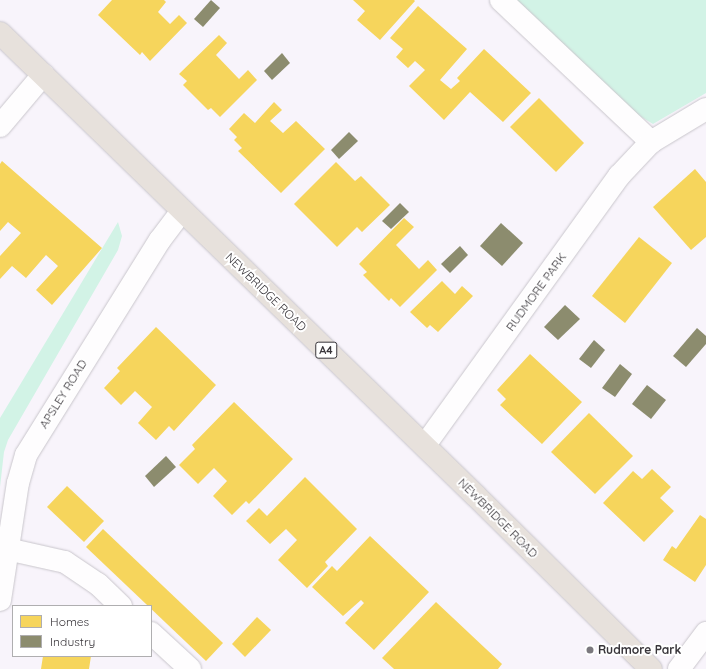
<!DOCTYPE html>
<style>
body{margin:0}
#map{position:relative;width:706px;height:669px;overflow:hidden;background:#f8f4fb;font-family:Quicksand,sans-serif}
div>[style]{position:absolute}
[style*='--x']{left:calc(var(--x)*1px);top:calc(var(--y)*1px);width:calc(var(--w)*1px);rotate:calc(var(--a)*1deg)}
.green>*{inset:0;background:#d2f3e6}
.homes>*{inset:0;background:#f6d55c}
.industry>*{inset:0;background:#8c8c6e}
.roads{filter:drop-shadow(0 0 1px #c9c6cc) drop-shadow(0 0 1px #c9c6cc)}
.street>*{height:22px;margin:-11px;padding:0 11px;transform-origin:11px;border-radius:11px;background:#fefdfe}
.primary>*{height:22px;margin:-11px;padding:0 11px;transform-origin:11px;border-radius:11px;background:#e7e1dc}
.dots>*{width:11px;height:11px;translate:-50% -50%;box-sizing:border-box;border:2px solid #fff;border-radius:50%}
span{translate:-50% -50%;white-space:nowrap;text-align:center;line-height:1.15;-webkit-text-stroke:4px #fff;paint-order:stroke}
.shield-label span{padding:1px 3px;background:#fff;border:1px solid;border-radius:3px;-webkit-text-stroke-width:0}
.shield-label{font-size:11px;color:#38353a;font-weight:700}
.street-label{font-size:12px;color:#38353a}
.poi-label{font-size:12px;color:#38353a;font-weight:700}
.left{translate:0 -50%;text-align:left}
.legend{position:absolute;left:12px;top:605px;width:140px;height:52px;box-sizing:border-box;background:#fff;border:1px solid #afaeb0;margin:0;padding:5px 7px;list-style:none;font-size:12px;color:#38353a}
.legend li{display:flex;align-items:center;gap:8px;height:20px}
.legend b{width:20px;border:1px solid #afaeb0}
</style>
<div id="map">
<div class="green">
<i style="clip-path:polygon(516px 0,706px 0,706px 93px,653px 124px,638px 115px)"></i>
<i style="clip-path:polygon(118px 222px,122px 236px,118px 250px,8px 440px,4px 452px,0 487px,0 418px)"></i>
</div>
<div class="homes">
<i style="clip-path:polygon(112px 0,164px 0,166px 2px,158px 12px,170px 24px,179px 15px,187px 23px,150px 61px,142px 52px,140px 55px,98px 15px)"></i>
<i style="clip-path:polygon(353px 0,414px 0,415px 1px,380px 40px,357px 20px,365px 11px)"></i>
<i style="clip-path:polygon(418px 6px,467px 49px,440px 80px,451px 89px,460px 81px,457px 78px,484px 49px,531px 93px,503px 122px,470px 92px,444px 120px,409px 86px,425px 70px,415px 61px,408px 68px,396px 57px,403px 49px,390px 38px)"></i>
<i style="clip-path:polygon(219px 35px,227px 43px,216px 55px,239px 79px,248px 70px,257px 80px,220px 117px,211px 108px,208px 110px,183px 85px,187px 81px,179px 74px)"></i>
<i style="clip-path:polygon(539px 98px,584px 143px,556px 172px,510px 127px)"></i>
<i style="clip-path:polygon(274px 102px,282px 110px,270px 121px,283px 133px,296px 121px,325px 149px,281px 193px,238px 151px,242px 148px,234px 140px,237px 137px,229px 129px,244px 113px,255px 123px)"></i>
<i style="clip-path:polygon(2px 161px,102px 248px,52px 305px,36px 290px,58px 266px,46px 255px,26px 278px,12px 266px,0 279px,0 256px,21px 233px,8px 222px,0 231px,0 164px)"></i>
<i style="clip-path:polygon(336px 162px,355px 181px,361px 176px,390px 205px,362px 232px,357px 227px,337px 247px,294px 204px)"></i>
<i style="clip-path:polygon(695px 169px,706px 182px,706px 237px,691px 250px,653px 207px)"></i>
<i style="clip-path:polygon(404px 218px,414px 227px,396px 245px,419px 269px,428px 260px,437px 270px,400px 307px,391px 298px,389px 301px,363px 275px,367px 272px,359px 264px)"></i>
<i style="clip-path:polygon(639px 237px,672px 263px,625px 323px,592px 296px)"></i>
<i style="clip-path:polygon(442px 281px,455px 294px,462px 286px,473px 296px,438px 332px,430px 325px,427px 328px,410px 312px)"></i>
<i style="clip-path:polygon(156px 327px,216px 385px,174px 431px,169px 426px,156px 440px,138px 423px,152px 407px,135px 391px,121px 405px,104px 388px,120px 371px,117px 368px)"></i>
<i style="clip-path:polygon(530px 354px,582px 402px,542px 444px,500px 405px,506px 399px,497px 390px)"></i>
<i style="clip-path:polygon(234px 402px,293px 459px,249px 504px,246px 501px,232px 515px,213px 496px,227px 481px,214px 468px,198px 484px,179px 465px,195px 449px,192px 445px)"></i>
<i style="clip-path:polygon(589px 413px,633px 456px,595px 494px,551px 452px)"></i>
<i style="clip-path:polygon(652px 469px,671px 487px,660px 498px,674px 511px,644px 542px,603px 503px,633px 471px,642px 479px)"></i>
<i style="clip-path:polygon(305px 477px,357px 529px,325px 562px,328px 566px,307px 588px,278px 560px,297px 540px,286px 529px,270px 544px,246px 521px,259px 508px,267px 516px)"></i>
<i style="clip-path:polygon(67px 486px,104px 521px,84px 542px,47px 507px)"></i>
<i style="clip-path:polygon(700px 515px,706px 519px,706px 565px,695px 582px,663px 560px,672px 546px,676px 549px)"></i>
<i style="clip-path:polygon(103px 529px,223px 643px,206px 661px,86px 547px)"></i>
<i style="clip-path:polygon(370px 536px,429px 592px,374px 650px,345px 623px,364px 603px,361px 600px,343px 616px,312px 587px,332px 566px,337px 571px)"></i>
<i style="clip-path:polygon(436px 602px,502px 664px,498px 669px,394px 669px,382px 658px)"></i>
<i style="clip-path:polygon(257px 617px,271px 630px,245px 657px,232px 644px)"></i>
<i style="clip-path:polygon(43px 656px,91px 656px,89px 669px,41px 669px)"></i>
</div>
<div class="industry">
<i style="clip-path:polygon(211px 0,220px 8px,203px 27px,194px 19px)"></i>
<i style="clip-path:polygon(282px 53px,290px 63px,272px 80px,264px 71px)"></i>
<i style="clip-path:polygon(349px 132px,358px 141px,339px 159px,331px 150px)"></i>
<i style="clip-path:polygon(400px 203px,409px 212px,391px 229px,382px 221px)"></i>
<i style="clip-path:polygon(501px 223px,523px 243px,502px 266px,480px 246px)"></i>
<i style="clip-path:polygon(460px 246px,468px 255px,450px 273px,441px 264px)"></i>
<i style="clip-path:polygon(565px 305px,580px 319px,558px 340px,544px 327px)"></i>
<i style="clip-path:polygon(697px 328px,706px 336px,706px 344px,686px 367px,673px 356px)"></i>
<i style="clip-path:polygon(594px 340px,605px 350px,591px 368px,579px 359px)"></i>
<i style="clip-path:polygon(620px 364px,632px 374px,615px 397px,602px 388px)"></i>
<i style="clip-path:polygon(647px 385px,666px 400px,651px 419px,632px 404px)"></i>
<i style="clip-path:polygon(166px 456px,176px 467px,154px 487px,145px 476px)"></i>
</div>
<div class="roads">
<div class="street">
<i style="--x:501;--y:0;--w:207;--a:43.4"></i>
<i style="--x:0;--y:126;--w:67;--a:-49.9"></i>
<i style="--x:425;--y:445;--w:332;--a:-54.2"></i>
<i style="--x:619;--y:176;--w:47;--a:-46.7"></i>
<i style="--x:651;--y:142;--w:64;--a:-31"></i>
<i style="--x:7;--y:549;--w:59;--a:12.6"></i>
<i style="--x:65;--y:562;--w:40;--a:34"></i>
<i style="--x:98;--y:584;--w:32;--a:44"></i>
<i style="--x:0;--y:600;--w:118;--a:-81.3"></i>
<i style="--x:18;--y:483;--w:29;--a:-74"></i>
<i style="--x:26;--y:455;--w:253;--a:-58.1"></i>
<i style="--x:160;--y:240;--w:36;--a:-53"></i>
<i style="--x:151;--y:633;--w:53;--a:42.7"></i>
<i style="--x:679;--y:669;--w:45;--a:-53.1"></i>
</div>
<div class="primary">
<i style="--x:0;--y:33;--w:664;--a:44.21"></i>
<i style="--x:476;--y:496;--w:246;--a:44.7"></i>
</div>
</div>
<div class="dots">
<i style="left:590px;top:650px;background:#7b787e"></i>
</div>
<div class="shield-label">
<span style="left:326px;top:350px">A4</span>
</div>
<div class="street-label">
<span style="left:266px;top:292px;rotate:44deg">NEWBRIDGE ROAD</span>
<span style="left:536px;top:292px;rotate:-54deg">RUDMORE PARK</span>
<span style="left:63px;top:394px;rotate:-58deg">APSLEY ROAD</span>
<span style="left:498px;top:518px;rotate:45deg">NEWBRIDGE ROAD</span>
</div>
<div class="poi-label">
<span class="left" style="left:598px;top:650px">Rudmore Park</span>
</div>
<ul class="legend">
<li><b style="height:11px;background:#f6d55c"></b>Homes</li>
<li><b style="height:11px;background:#8c8c6e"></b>Industry</li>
</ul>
</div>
